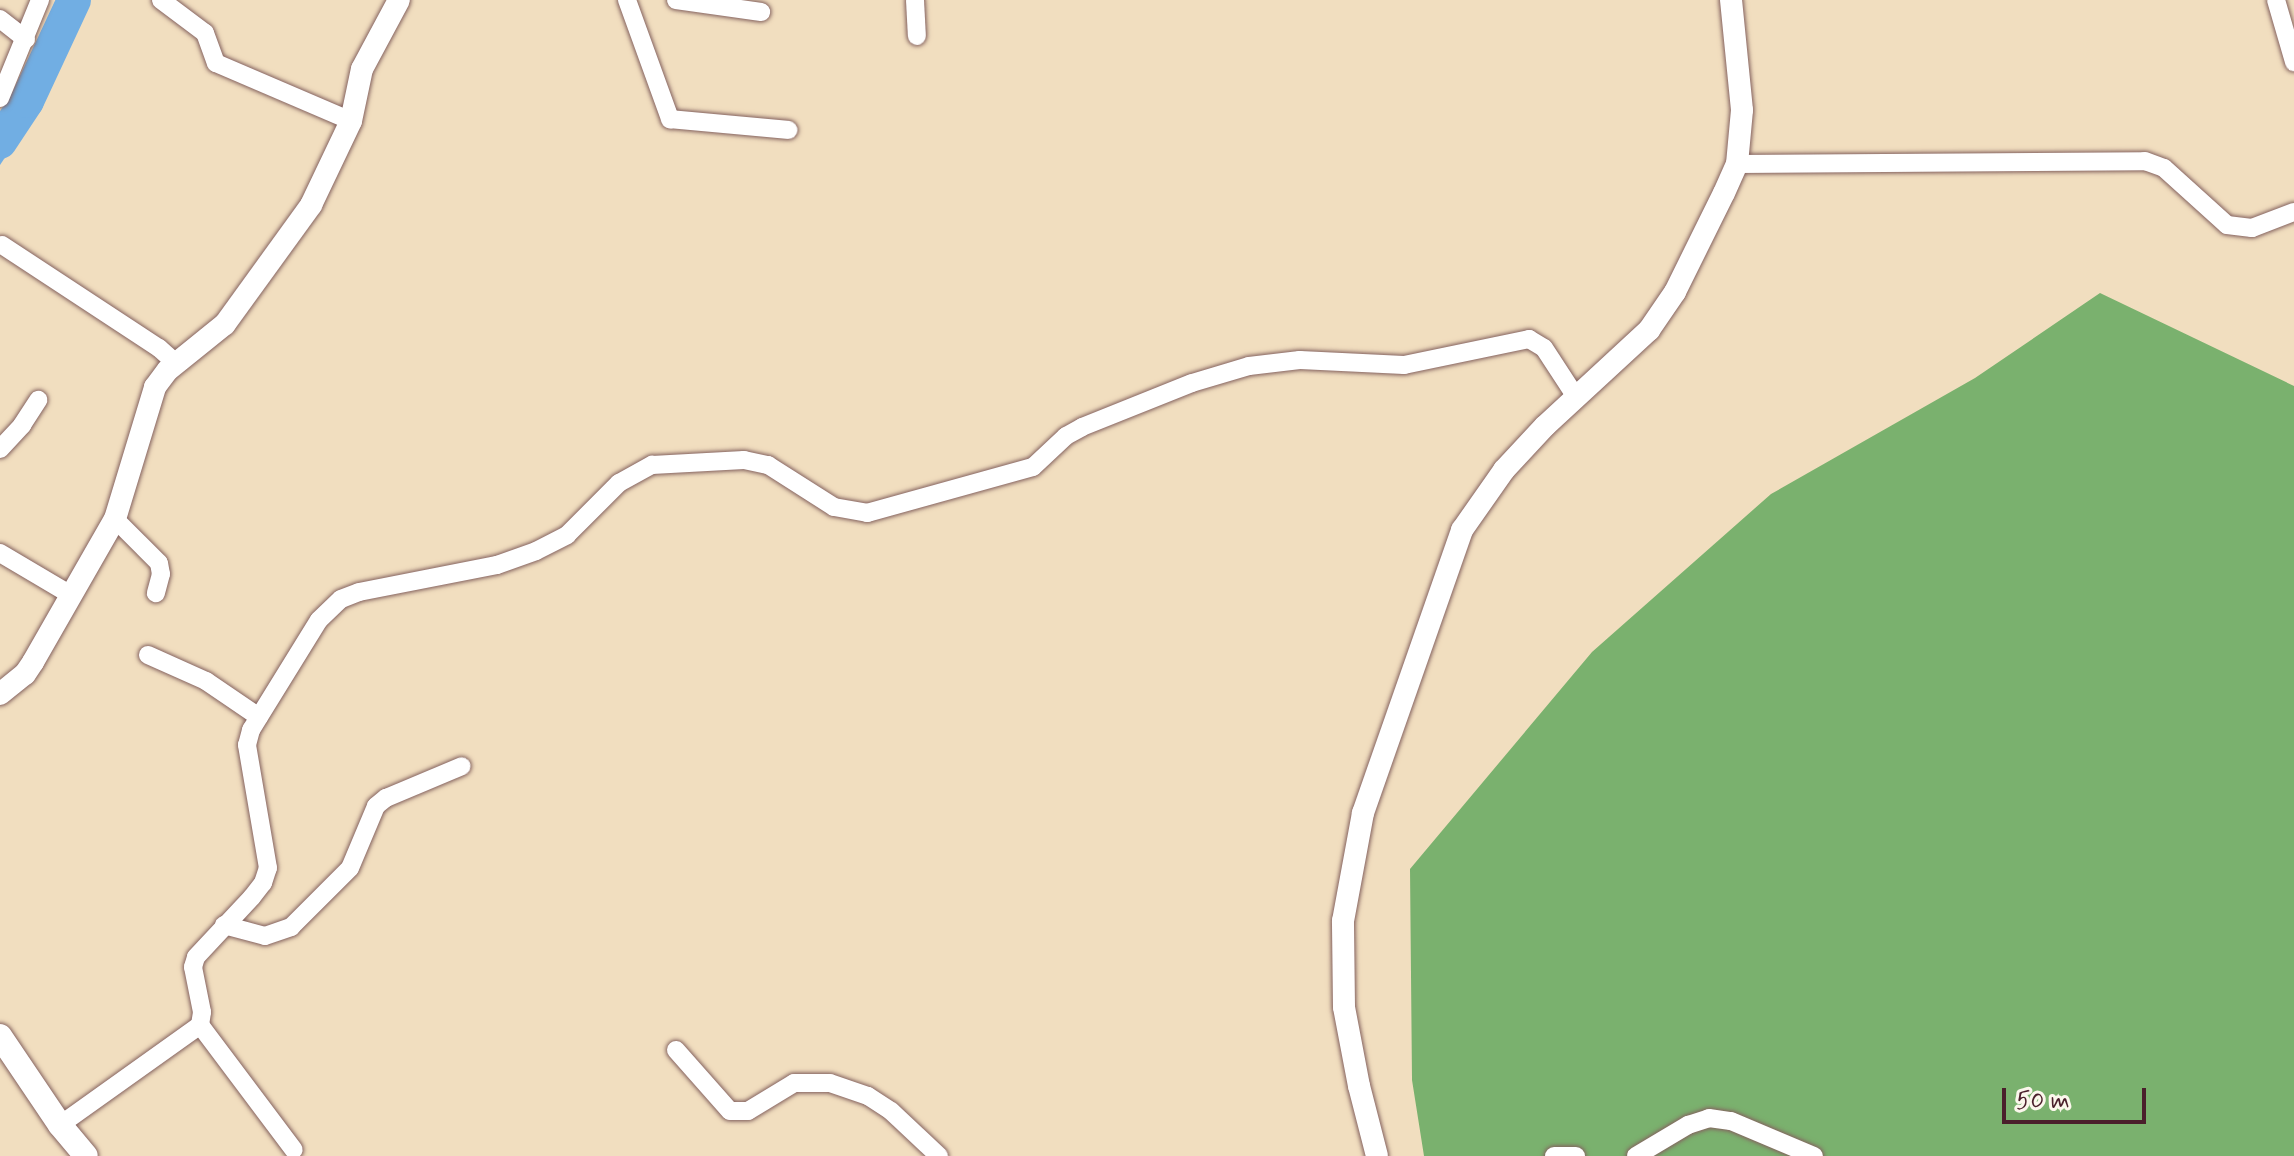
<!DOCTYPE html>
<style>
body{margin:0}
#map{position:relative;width:2294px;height:1156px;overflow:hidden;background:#f1debf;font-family:Mynerve,sans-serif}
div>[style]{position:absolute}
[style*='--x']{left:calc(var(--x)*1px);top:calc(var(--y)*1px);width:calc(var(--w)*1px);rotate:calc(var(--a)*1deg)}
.forest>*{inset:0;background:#7ab16e}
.water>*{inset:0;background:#71aee3}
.river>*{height:34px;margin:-17px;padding:0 17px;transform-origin:17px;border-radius:17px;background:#71aee3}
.roads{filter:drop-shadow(0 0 2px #84625f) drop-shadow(0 0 2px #84625f)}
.minor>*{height:18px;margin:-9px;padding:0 9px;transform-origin:9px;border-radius:9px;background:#fff}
.tertiary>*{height:22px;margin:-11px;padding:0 11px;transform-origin:11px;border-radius:11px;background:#fff}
.secondary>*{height:24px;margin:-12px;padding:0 12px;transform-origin:12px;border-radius:12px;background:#fff}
span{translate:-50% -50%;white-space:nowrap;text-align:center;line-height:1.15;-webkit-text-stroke:6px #fbf7ec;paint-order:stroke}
.scale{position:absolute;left:2002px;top:1088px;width:144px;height:36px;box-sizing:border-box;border:4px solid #4a1f2b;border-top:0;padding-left:10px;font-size:24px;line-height:28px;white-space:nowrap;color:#4a1f2b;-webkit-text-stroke:6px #fbf7ec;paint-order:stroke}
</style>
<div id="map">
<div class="forest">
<i style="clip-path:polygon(2100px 293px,2294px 386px,2294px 1156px,1424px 1156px,1412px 1080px,1410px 869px,1592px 652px,1771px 494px,1975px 378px)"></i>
</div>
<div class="water">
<i style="clip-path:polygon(27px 101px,34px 114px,0 165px,0 121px,7px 110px)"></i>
</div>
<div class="river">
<i style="--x:0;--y:142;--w:49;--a:-56.6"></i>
<i style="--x:27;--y:101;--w:111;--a:-65"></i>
</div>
<div class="roads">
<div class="minor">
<i style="--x:161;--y:0;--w:55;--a:36.9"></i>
<i style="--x:205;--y:33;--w:32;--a:70"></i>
<i style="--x:216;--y:63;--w:147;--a:23.2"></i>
<i style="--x:627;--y:0;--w:127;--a:70.1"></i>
<i style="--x:670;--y:119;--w:119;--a:5.3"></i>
<i style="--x:676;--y:0;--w:86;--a:8"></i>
<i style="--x:915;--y:0;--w:36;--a:87"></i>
<i style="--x:2276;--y:0;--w:65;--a:73.8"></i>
<i style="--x:0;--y:19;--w:33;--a:38"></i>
<i style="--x:0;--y:98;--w:106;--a:-67.8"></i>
<i style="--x:1737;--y:164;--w:408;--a:-0.4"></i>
<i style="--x:2145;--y:161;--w:20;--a:20"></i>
<i style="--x:2164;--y:168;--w:85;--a:42.1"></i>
<i style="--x:2227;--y:225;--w:25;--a:7"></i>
<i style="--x:2252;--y:228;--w:45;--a:-20.9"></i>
<i style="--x:2;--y:245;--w:188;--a:33.3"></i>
<i style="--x:159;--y:348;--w:24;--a:42"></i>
<i style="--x:0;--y:449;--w:33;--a:-47"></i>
<i style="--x:22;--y:425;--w:30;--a:-57"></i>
<i style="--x:115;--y:519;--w:62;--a:45"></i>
<i style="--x:159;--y:563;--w:11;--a:80"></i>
<i style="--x:161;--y:574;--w:20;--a:105"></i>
<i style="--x:0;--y:553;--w:82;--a:30.6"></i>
<i style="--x:148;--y:655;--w:64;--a:24.1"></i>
<i style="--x:206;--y:681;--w:64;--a:34.2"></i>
<i style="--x:224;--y:925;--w:42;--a:15"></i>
<i style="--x:265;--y:936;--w:28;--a:-19"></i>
<i style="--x:291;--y:927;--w:83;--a:-45"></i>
<i style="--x:350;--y:868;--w:67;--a:-67.2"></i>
<i style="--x:376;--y:806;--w:13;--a:-39"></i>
<i style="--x:386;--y:798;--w:82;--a:-22.8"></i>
<i style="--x:200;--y:1025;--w:156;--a:53.1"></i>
<i style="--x:676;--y:1050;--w:81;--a:48.5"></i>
<i style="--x:730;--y:1111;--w:18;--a:0"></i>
<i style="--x:748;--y:1111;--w:54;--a:-31.3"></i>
<i style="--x:794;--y:1083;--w:36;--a:0"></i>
<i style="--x:830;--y:1083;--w:40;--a:18.9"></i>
<i style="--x:868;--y:1096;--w:27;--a:33"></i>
<i style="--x:891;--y:1111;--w:66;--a:43.2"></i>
<i style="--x:60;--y:1125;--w:172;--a:-35.5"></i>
<i style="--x:200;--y:1025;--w:13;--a:-81"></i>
<i style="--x:202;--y:1012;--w:46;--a:-101.3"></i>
<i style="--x:193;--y:967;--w:10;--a:-73"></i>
<i style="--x:196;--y:957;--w:82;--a:-47"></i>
<i style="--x:252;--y:897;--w:18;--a:-52"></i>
<i style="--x:263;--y:883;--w:16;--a:-72"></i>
<i style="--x:268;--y:868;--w:125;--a:-99.7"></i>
<i style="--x:247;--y:745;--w:16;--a:-75"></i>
<i style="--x:251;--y:730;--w:129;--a:-58.3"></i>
<i style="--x:319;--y:620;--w:30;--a:-44"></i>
<i style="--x:341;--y:599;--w:19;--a:-21"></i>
<i style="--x:359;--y:592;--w:141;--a:-11.1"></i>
<i style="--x:497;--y:565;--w:41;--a:-19.7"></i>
<i style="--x:536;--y:551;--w:35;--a:-27"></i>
<i style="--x:567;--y:535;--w:74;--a:-45"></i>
<i style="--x:619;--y:483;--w:38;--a:-29"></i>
<i style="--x:652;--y:465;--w:92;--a:-3.1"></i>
<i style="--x:744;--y:460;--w:25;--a:12"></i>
<i style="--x:768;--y:465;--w:78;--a:32.5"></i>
<i style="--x:834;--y:507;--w:34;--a:10"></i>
<i style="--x:867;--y:513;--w:172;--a:-15.5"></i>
<i style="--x:1033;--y:467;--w:45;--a:-43.2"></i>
<i style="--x:1066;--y:436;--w:18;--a:-29"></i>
<i style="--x:1082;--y:427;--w:118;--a:-21.8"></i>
<i style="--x:1192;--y:383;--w:59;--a:-16.6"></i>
<i style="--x:1249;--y:366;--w:51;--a:-6.7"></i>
<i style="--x:1300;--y:360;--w:104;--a:2.8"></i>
<i style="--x:1404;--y:365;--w:128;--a:-11.7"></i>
<i style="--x:1529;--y:339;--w:17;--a:31"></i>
<i style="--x:1544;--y:348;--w:59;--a:56.9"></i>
<i style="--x:1554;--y:1156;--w:22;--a:0"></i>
<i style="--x:1636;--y:1156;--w:61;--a:-30.8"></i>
<i style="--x:1688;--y:1125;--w:22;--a:-18"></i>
<i style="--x:1709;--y:1118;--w:22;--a:8"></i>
<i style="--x:1731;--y:1121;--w:90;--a:22.9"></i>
</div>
<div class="tertiary">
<i style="--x:0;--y:694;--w:32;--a:-39"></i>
<i style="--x:25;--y:674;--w:14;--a:-56"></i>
<i style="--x:33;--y:662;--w:165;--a:-60.2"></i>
<i style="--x:115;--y:519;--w:138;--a:-73.1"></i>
<i style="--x:155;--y:387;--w:21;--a:-53"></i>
<i style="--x:168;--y:370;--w:73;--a:-38.9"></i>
<i style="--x:225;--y:324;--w:147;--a:-54.1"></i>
<i style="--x:311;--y:205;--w:93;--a:-64.5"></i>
<i style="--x:351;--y:121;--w:53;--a:-78.1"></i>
<i style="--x:362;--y:69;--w:78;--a:-61.8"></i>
<i style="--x:1377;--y:1156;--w:72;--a:-104.4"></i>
<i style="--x:1359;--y:1086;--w:80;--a:-100.8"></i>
<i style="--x:1344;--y:1007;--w:86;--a:-90.7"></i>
<i style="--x:1343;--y:921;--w:110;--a:-79.5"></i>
<i style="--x:1363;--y:813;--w:300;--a:-70.7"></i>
<i style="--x:1462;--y:530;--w:73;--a:-55"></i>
<i style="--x:1504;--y:470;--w:60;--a:-47"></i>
<i style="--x:1545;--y:426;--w:142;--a:-42.7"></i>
<i style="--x:1649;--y:330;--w:46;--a:-55.6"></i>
<i style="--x:1675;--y:292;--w:110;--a:-63.7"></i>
<i style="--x:1724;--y:193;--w:32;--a:-66"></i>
<i style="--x:1737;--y:164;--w:54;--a:-84.7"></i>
<i style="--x:1742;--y:110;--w:111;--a:-95.7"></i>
</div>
<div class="secondary">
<i style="--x:0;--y:1036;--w:107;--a:56"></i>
<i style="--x:60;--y:1125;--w:40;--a:50"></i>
</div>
</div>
<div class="scale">50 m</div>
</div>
